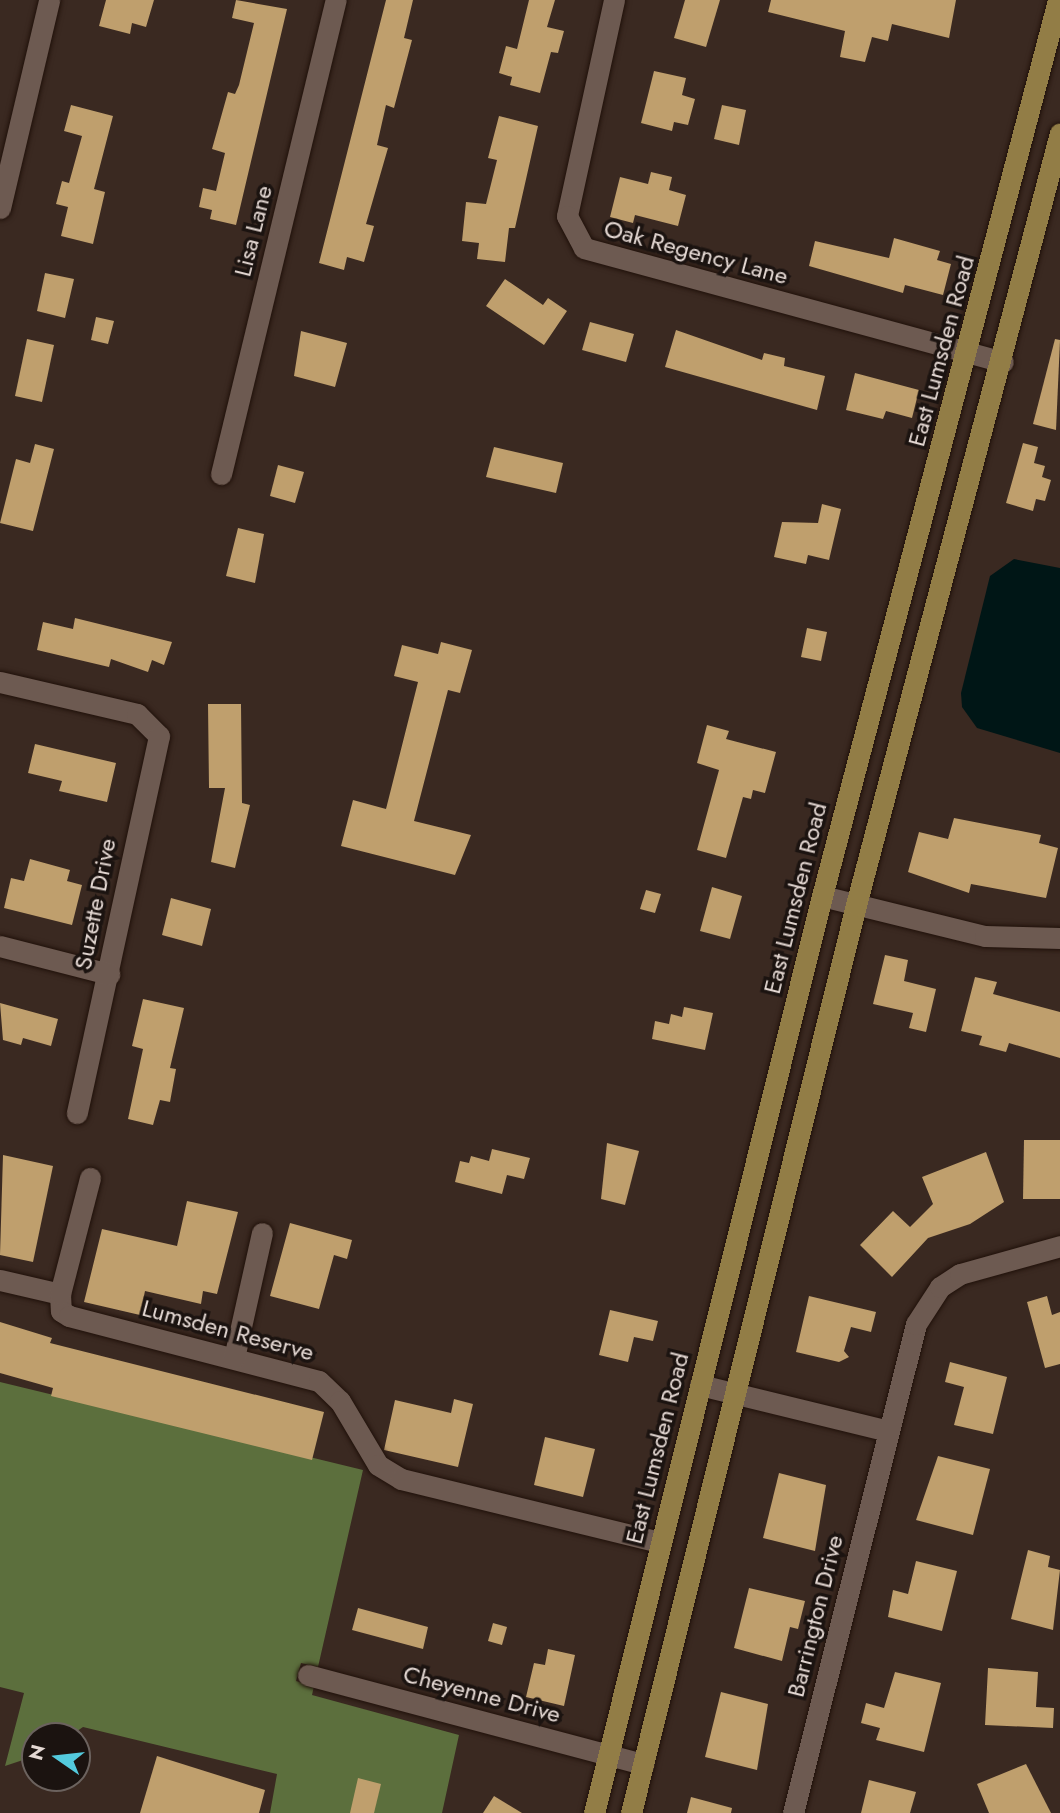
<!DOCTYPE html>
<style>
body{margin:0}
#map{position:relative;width:1060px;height:1813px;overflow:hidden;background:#3a2921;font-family:Jost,sans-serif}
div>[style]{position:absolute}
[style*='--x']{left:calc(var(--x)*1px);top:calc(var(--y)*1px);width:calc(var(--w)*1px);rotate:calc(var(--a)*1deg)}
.forest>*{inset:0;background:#5c6f3d}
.water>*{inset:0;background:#001616}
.building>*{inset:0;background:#bf9f6d}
.roads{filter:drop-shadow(0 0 2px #20110a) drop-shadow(0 0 2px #20110a)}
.minor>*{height:21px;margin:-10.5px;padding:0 10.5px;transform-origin:10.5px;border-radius:10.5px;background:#6d5a51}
.major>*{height:21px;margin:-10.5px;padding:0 10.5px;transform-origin:10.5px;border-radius:10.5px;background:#927d46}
span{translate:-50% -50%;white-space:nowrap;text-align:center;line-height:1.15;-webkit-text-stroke:7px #1b1310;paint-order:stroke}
.street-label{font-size:24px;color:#e4d8d3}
.north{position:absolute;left:21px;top:1722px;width:70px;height:70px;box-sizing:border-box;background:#1b1310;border:2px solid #6b625e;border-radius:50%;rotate:284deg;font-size:19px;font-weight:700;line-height:28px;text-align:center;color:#e4d8d3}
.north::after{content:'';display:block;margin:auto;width:24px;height:32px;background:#54cadd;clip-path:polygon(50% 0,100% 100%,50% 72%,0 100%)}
</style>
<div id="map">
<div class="forest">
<i style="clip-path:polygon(0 1382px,363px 1470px,318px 1667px,301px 1663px,296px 1681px,314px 1686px,312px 1695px,459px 1735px,442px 1813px,270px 1813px,277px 1774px,83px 1727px,70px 1736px,35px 1736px,35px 1756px,5px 1766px,24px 1693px,0 1687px)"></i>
</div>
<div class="water">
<i style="clip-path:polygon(1014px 559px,1060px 568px,1060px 753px,977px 728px,962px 707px,961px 693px,990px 576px)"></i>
</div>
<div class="building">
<i style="clip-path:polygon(106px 0,154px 0,146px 27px,132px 23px,130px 34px,99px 26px)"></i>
<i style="clip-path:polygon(236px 0,287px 9px,236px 225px,210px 219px,212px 210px,199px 207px,203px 188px,216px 191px,225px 153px,212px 149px,228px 92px,235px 94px,239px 85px,254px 23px,232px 18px)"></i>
<i style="clip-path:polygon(386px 0,413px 0,404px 38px,412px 40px,394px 108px,386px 105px,377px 145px,388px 148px,366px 224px,374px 226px,364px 262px,347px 257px,344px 270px,319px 263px)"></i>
<i style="clip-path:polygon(529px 0,555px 0,547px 27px,564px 31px,558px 53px,551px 52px,540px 93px,510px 85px,512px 77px,499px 73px,506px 46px,517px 49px)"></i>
<i style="clip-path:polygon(685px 0,720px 0,706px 47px,674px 38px)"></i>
<i style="clip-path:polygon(771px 0,956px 0,949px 38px,892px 24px,888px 41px,872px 37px,865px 62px,840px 57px,845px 31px,768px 12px)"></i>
<i style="clip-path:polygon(654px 71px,686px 78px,682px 95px,695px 99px,688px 125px,674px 122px,672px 131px,641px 123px)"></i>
<i style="clip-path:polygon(71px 105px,113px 116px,94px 189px,105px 192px,93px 244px,61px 236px,68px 207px,56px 204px,62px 181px,69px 183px,82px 136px,64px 131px)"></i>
<i style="clip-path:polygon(722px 105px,746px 110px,739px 145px,714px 139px)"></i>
<i style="clip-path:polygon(499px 116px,538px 126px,515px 228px,509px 228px,505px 262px,477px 259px,479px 243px,462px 241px,466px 202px,486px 204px,497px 160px,488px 158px)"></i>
<i style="clip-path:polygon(651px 172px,672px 177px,669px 190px,686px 195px,678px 226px,635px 215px,633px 223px,610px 217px,620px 177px,648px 184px)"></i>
<i style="clip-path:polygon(894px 238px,940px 251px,937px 260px,951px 264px,943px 295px,905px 285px,903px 293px,809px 266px,815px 241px,889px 258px)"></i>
<i style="clip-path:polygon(45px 273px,74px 279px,65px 318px,37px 311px)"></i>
<i style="clip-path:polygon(505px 279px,543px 305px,548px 298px,567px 311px,544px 345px,486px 306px)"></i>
<i style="clip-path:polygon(96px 317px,114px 321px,108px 344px,91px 340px)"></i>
<i style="clip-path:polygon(590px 322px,634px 334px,626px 362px,582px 350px)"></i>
<i style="clip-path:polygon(676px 330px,762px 360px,764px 353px,785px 358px,784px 366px,825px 376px,817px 410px,665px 367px)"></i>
<i style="clip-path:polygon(301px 331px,347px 343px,335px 387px,294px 376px)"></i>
<i style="clip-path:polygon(27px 339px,54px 345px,42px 402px,15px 396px)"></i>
<i style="clip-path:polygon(1055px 339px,1060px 340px,1056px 430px,1033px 424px)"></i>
<i style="clip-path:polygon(855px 373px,919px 390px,912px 418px,886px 411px,883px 419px,846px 410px)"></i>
<i style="clip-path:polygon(1023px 443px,1038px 447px,1034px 463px,1045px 466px,1042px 477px,1051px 480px,1045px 501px,1036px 499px,1033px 511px,1006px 503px)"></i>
<i style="clip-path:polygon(35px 444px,54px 449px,33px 531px,0 523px,16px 459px,30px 463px)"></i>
<i style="clip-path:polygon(494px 447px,563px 463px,556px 493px,486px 477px)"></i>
<i style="clip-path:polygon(278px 465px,304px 472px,295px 503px,270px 496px)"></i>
<i style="clip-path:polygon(822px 504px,841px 509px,829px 560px,808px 555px,806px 564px,774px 557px,782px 522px,818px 523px)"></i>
<i style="clip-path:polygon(238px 528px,264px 534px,255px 583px,226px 576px)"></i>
<i style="clip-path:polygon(75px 618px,172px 642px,164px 665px,152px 660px,148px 672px,111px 659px,109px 667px,37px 650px,43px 622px,73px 629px)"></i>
<i style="clip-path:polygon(807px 628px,827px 632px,821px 661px,801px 657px)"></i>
<i style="clip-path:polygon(441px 642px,472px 650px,460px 693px,448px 690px,414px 821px,471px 835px,455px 875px,341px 846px,353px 800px,386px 809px,418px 682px,394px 676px,402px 645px,438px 654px)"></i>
<i style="clip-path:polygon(208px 704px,241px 704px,242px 803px,250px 805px,235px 868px,211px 862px,225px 788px,209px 788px)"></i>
<i style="clip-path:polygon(707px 725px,729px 731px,726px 739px,776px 752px,765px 793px,753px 790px,751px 799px,743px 797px,726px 858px,697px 850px,719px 770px,697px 763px)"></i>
<i style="clip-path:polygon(35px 744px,116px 763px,107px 802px,59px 791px,62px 781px,28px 773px)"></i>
<i style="clip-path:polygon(954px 818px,1041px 835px,1039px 843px,1058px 848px,1046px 898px,971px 884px,969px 893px,908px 872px,919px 832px,948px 839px)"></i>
<i style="clip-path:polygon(30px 859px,70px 870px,67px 881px,82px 885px,72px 925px,4px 908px,11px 878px,24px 881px)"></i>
<i style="clip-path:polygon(712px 887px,742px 896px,730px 939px,700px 931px)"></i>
<i style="clip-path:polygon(646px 890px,661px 894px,655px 913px,640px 909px)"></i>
<i style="clip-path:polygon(171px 898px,211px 909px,202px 946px,162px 935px)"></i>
<i style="clip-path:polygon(885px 955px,908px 960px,904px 981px,936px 989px,926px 1032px,909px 1028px,913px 1013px,873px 1004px)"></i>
<i style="clip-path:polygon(975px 977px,997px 982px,993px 994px,1060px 1012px,1060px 1058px,1009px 1043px,1006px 1052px,979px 1045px,982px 1036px,961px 1031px)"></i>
<i style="clip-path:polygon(143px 999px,184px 1008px,170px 1068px,176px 1069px,170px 1102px,160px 1100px,153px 1125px,128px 1119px,143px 1049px,132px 1046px)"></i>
<i style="clip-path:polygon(0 1003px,58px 1019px,51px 1046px,23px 1038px,21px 1045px,3px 1040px)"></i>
<i style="clip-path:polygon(684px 1007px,713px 1013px,705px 1050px,652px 1039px,655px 1021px,669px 1024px,671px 1014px,682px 1017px)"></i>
<i style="clip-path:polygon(1024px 1140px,1060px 1140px,1060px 1199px,1023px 1199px)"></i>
<i style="clip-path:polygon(607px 1143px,639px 1151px,625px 1205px,601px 1199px)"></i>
<i style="clip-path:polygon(492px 1149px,530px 1158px,524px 1179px,507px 1175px,502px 1194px,455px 1182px,460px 1161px,469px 1163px,471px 1156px,489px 1161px)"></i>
<i style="clip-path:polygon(986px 1152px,1004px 1202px,970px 1224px,928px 1238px,892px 1277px,860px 1245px,893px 1211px,910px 1227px,933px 1204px,922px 1177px)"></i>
<i style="clip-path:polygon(3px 1155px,53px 1166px,33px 1262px,0 1255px)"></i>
<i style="clip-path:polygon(187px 1201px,238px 1212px,217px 1294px,203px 1291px,201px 1304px,145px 1291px,140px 1315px,84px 1302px,102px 1229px,177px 1246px)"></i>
<i style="clip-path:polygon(290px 1223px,352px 1240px,347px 1259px,334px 1255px,319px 1309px,270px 1296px)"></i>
<i style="clip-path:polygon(809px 1296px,876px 1312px,871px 1332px,851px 1327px,844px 1351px,849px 1357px,839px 1362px,796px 1352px)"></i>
<i style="clip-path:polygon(1047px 1296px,1052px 1315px,1060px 1312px,1060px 1364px,1045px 1368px,1027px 1302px)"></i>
<i style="clip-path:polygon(610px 1310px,658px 1321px,653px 1341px,634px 1337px,628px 1362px,599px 1355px)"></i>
<i style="clip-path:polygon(0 1322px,52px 1338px,50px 1343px,324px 1412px,312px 1460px,51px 1396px,53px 1388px,0 1373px)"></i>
<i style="clip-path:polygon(950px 1362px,1007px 1377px,993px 1434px,954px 1425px,964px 1387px,945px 1382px)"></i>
<i style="clip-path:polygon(454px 1399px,473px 1404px,458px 1467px,384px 1450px,395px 1400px,451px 1413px)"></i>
<i style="clip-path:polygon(545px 1437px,595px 1449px,583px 1497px,534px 1485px)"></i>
<i style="clip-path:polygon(938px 1456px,990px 1469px,973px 1535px,916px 1520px)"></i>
<i style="clip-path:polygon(779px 1473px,826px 1485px,815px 1551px,763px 1538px)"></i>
<i style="clip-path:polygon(1028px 1550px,1050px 1556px,1048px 1567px,1060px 1570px,1053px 1630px,1011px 1619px)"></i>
<i style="clip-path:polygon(916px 1561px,957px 1571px,942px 1631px,888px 1617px,893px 1590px,908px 1594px)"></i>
<i style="clip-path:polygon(749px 1588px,805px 1601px,798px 1629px,790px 1627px,782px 1661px,734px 1648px)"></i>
<i style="clip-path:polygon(358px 1608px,428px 1627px,423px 1649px,352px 1630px)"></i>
<i style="clip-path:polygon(493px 1623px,507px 1627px,502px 1645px,488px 1641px)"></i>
<i style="clip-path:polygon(548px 1649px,575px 1655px,564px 1706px,526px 1697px,534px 1663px,545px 1665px)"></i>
<i style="clip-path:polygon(988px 1668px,1038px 1672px,1036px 1707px,1054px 1708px,1053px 1728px,985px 1725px)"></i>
<i style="clip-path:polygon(895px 1672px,941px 1683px,924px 1752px,876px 1740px,880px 1728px,861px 1723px,866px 1703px,884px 1708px)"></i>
<i style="clip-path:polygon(721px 1692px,768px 1704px,757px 1770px,705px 1757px)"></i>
<i style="clip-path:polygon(157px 1756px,265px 1790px,259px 1813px,140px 1813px)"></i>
<i style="clip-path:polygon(1026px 1764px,1051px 1813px,989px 1813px,977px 1784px)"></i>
<i style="clip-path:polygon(358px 1778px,381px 1784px,374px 1813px,350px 1813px)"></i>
<i style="clip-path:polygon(869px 1780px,916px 1792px,910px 1813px,861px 1813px)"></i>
<i style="clip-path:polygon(494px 1796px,522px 1813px,483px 1813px)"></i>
<i style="clip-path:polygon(691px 1797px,732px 1808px,731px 1813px,687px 1813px)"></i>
</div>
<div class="roads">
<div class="minor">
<i style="--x:614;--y:0;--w:221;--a:102.3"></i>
<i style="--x:567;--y:216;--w:36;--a:62"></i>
<i style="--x:584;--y:248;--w:434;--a:15.2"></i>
<i style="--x:0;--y:208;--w:214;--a:-76.7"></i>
<i style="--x:221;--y:474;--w:488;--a:-76.4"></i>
<i style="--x:0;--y:682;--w:141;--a:13.1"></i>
<i style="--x:137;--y:714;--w:31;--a:45"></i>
<i style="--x:159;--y:736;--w:386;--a:102.3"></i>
<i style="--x:822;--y:896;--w:168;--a:13.8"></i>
<i style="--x:985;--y:936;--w:75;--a:1.5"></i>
<i style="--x:0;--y:946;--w:113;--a:14.4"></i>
<i style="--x:0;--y:1280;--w:62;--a:13.1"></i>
<i style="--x:60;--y:1294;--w:17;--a:87"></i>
<i style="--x:61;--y:1311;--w:9;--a:32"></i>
<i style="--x:69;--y:1316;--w:258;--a:14.6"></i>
<i style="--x:319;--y:1381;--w:29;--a:44"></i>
<i style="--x:340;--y:1401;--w:74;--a:59.3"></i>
<i style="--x:378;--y:1465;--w:27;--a:31"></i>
<i style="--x:401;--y:1479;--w:267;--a:13.7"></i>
<i style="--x:60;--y:1294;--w:120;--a:-75.5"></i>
<i style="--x:234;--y:1358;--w:128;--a:-77.4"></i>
<i style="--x:700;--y:1385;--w:194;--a:13.7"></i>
<i style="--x:308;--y:1675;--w:347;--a:14.9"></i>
<i style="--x:793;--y:1813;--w:504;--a:-75.88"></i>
<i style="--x:916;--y:1324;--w:44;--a:-57"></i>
<i style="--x:940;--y:1287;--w:24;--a:-33"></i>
<i style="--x:960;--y:1274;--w:104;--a:-15.6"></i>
</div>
<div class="major">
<i style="--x:594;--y:1813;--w:945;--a:-76.04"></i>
<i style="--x:822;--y:896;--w:927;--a:-75.24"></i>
<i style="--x:631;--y:1813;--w:935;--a:-76.08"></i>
<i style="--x:856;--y:905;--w:798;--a:-75.2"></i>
</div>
</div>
<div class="street-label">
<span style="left:253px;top:231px;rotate:-76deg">Lisa Lane</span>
<span style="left:696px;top:252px;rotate:15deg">Oak Regency Lane</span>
<span style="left:941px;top:351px;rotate:-75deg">East Lumsden Road</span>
<span style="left:795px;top:898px;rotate:-76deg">East Lumsden Road</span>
<span style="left:95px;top:904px;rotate:-79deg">Suzette Drive</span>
<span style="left:228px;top:1330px;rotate:15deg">Lumsden Reserve</span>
<span style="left:657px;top:1448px;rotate:-76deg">East Lumsden Road</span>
<span style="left:815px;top:1616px;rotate:-76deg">Barrington Drive</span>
<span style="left:482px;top:1694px;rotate:15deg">Cheyenne Drive</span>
</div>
<div class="north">N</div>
</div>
